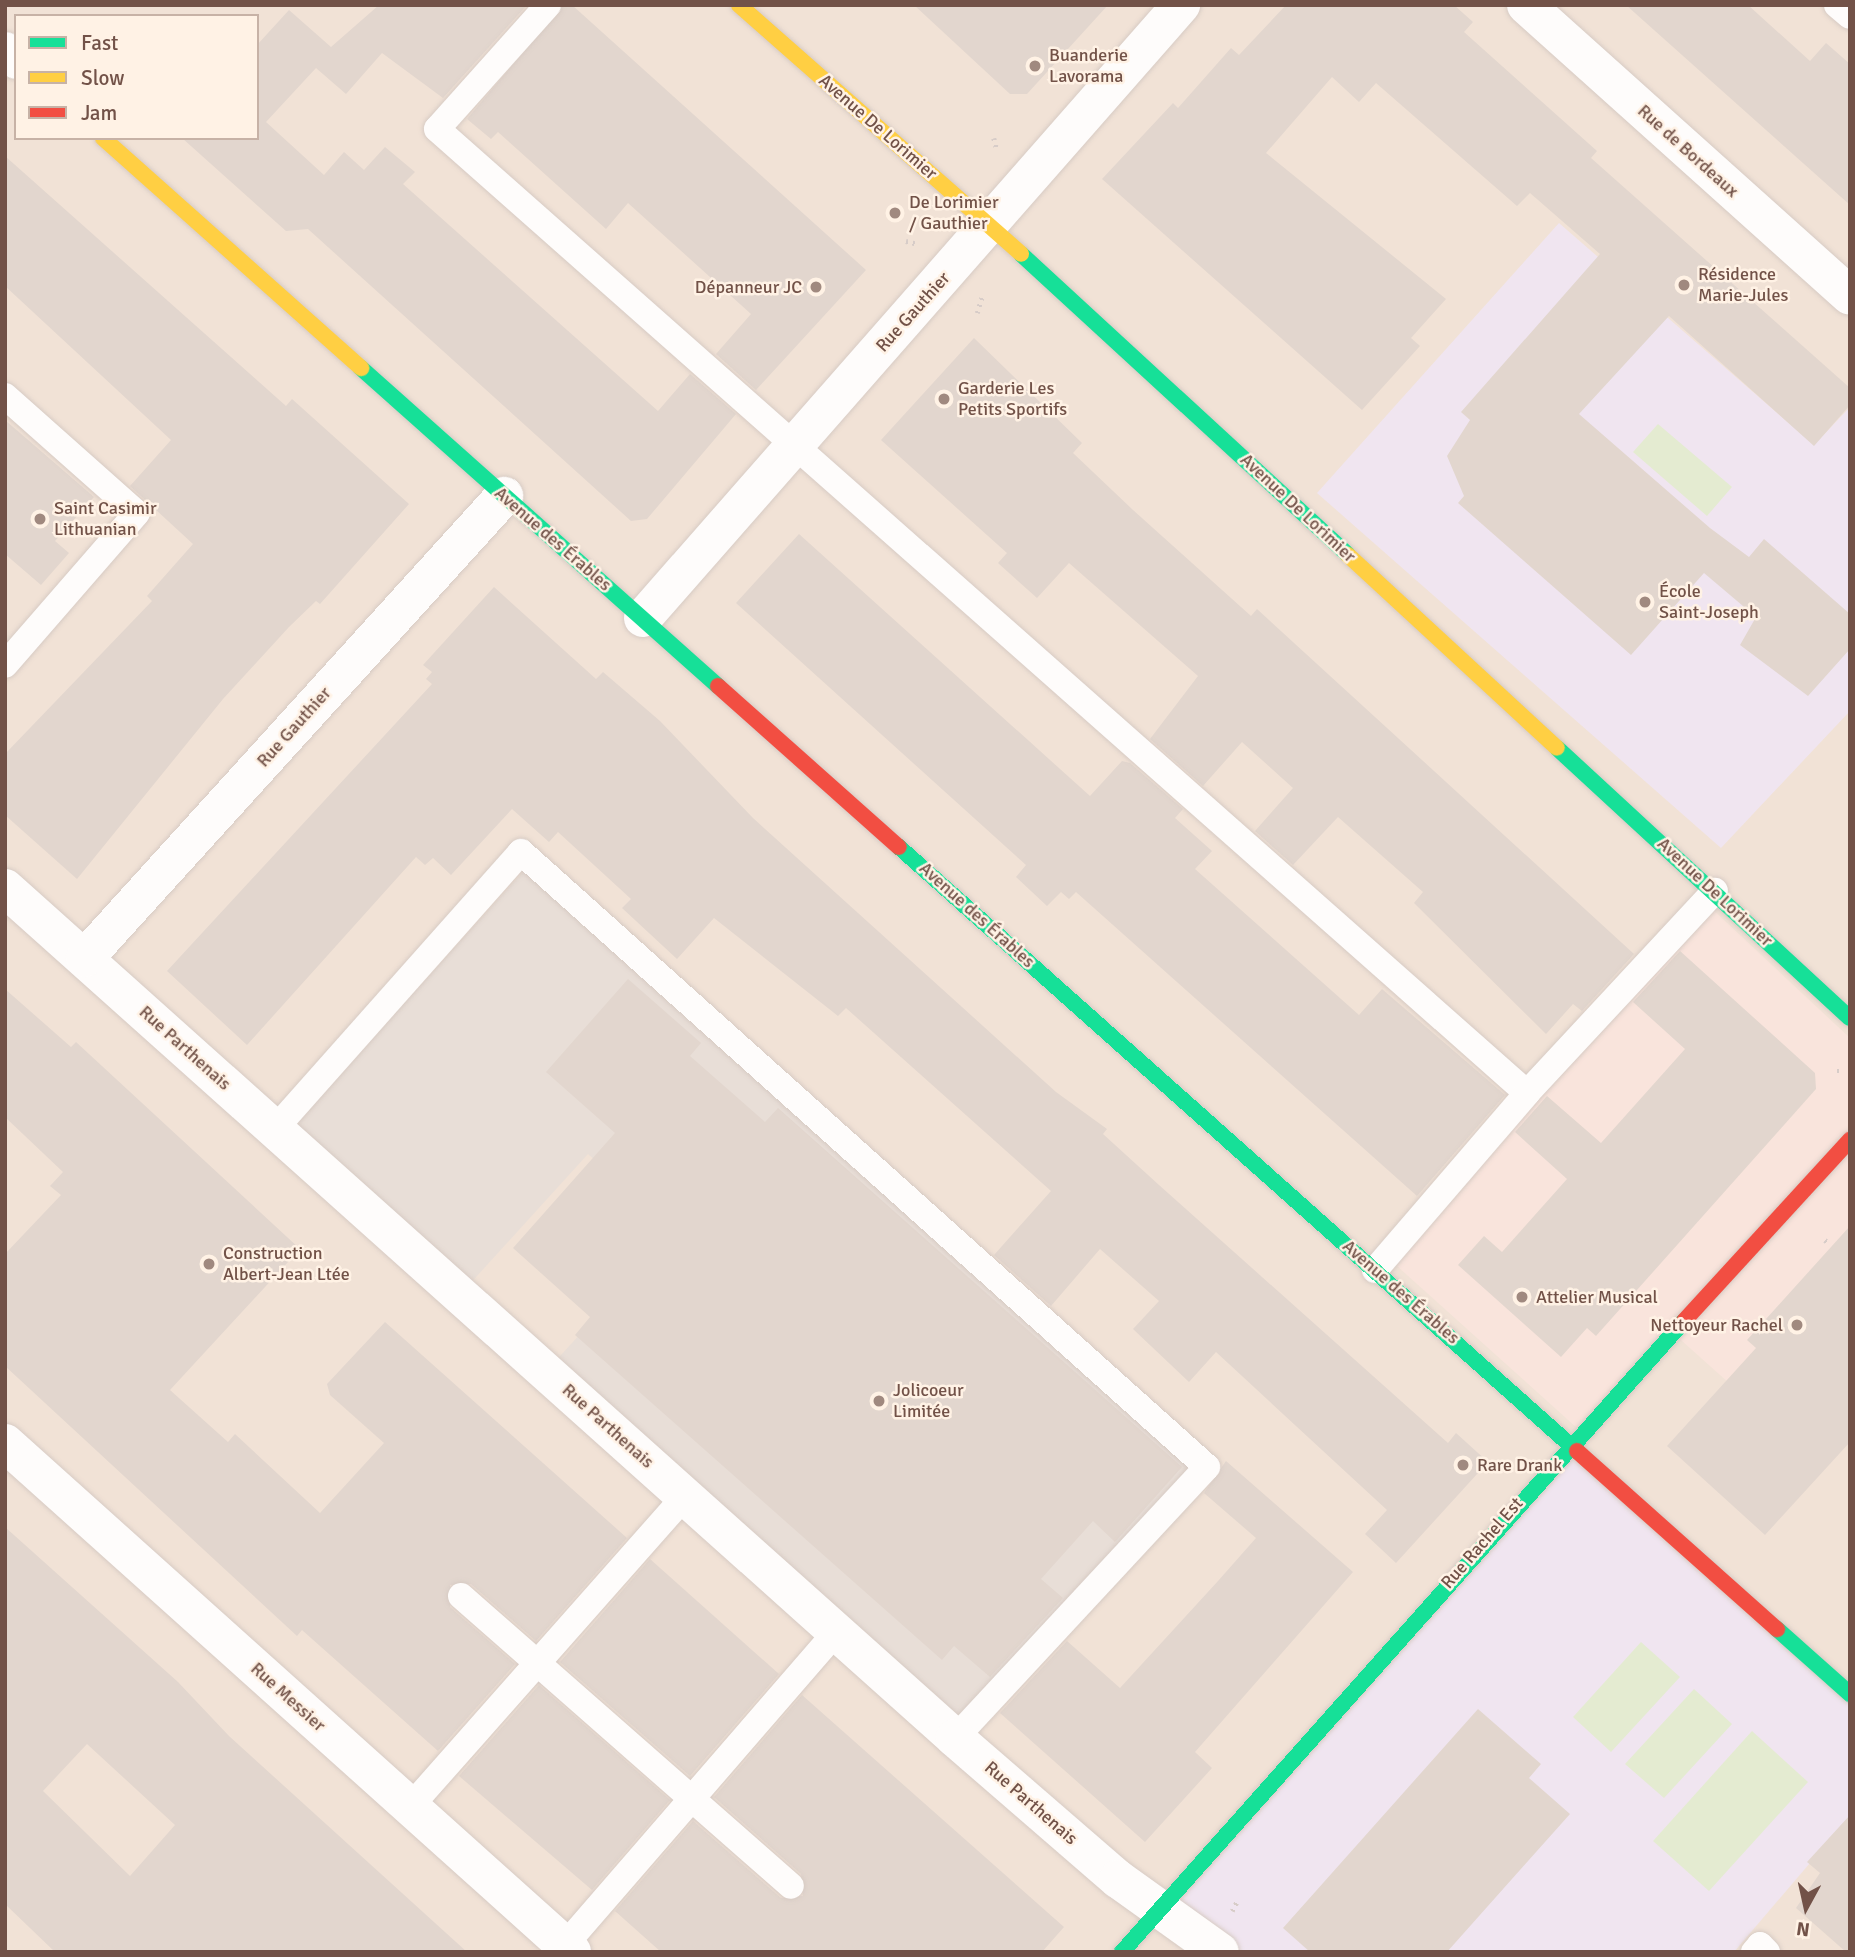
<!DOCTYPE html>
<meta charset="utf-8">
<style>
body{margin:0}
#map{position:relative;width:1855px;height:1957px;overflow:hidden;background:#f6eee6;font-family:Signika,sans-serif}
div>[style]{position:absolute}
[style*='--x']{left:calc(var(--x)*1px);top:calc(var(--y)*1px);width:calc(var(--w)*1px);rotate:calc(var(--a)*1deg)}
.residential>*{inset:0;background:#f1e2d6}
.commercial>*{inset:0;background:#f9e4dc}
.industrial>*{inset:0;background:#e8ded7}
.education>*{inset:0;background:#f0e5f0}
.green>*{inset:0;background:#e4ebd1}
.building>*{inset:0;background:#e2d6ce}
.path>*{height:4.5px;margin-top:-2.25px;transform-origin:0;background:repeating-linear-gradient(90deg,#d7ccc8 0 2px,transparent 0 7px)}
.roads{filter:drop-shadow(0 0 2px #d7cbc4) drop-shadow(0 0 2px #d7cbc4)}
.lane>*{height:26px;margin:-13px;padding:0 13px;transform-origin:13px;border-radius:13px;background:#fefcfb}
.street>*{height:38px;margin:-19px;padding:0 19px;transform-origin:19px;border-radius:19px;background:#fefcfb}
.fast>*{height:16px;margin:-8px;padding:0 8px;transform-origin:8px;border-radius:8px;background:#16e098}
.slow>*{height:16px;margin:-8px;padding:0 8px;transform-origin:8px;border-radius:8px;background:#ffcf43}
.jam>*{height:16px;margin:-8px;padding:0 8px;transform-origin:8px;border-radius:8px;background:#f24e42}
.dots>*{width:19px;height:19px;translate:-50% -50%;box-sizing:border-box;border:4px solid #fff2e5;border-radius:50%}
span{translate:-50% -50%;white-space:nowrap;text-align:center;line-height:1.15;-webkit-text-stroke:5px #fff2e5;paint-order:stroke}
.poi-label{font-size:18px;color:#725248}
.left{translate:0 -50%;text-align:left}
.right{translate:-100% -50%;text-align:right}
.street-label{font-size:18px;color:#725248}
.frame{position:absolute;inset:0;border:7px solid #725248;pointer-events:none}
.legend{position:absolute;left:14px;top:14px;width:245px;height:126px;box-sizing:border-box;background:#fff2e5;border:2px solid #c7b2a6;margin:0;padding:9px 12px;list-style:none;font-size:21px;color:#725248}
.legend li{display:flex;align-items:center;gap:14px;height:35px}
.legend b{width:35px;border:2px solid #c7b2a6}
.north{position:absolute;left:1771px;top:1873px;width:70px;height:70px;-webkit-text-stroke:5px #fff2e5;paint-order:stroke;rotate:188deg;font-size:19px;font-weight:700;line-height:28px;text-align:center;color:#725248}
.north::after{content:'';display:block;margin:auto;width:24px;height:32px;background:#725248;clip-path:polygon(50% 0,100% 100%,50% 72%,0 100%)}
</style>
<div id="map">
<div class="residential">
<i style="clip-path:polygon(evenodd,5px 5px,1850px 5px,1850px 1952px,5px 1952px,5px 5px,16px 16px,257px 16px,257px 138px,16px 138px,16px 16px)"></i>
</div>
<div class="commercial">
<i style="clip-path:polygon(1711px 908px,1850px 1038px,1850px 1384px,1798px 1445px,1672px 1332px,1577px 1428px,1387px 1257px)"></i>
</div>
<div class="industrial">
<i style="clip-path:polygon(525px 870px,1201px 1468px,972px 1728px,551px 1366px,674px 1231px,588px 1154px,467px 1287px,289px 1130px)"></i>
</div>
<div class="education">
<i style="clip-path:polygon(1559px 223px,1814px 445px,1850px 407px,1850px 711px,1721px 848px,1317px 493px)"></i>
<i style="clip-path:polygon(1571px 1444px,1850px 1694px,1850px 1816px,1734px 1952px,1214px 1952px,1161px 1908px)"></i>
</div>
<div class="green">
<i style="clip-path:polygon(1658px 424px,1732px 487px,1707px 516px,1633px 452px)"></i>
<i style="clip-path:polygon(1641px 1642px,1680px 1677px,1611px 1752px,1573px 1717px)"></i>
<i style="clip-path:polygon(1694px 1689px,1732px 1724px,1664px 1798px,1625px 1764px)"></i>
<i style="clip-path:polygon(1752px 1731px,1808px 1782px,1709px 1891px,1653px 1841px)"></i>
</div>
<div class="building">
<i style="clip-path:polygon(379px 5px,527px 5px,443px 98px,382px 53px,346px 94px,316px 68px,266px 122px,324px 175px,344px 152px,364px 170px,385px 147px,415px 172px,403px 184px,658px 411px,690px 374px,736px 414px,647px 519px,631px 521px,308px 229px,286px 231px,182px 138px,257px 138px,257px 45px,289px 10px,331px 47px)"></i>
<i style="clip-path:polygon(563px 5px,572px 5px,866px 270px,756px 390px,716px 354px,751px 314px,628px 203px,606px 229px,498px 132px,491px 139px,467px 119px)"></i>
<i style="clip-path:polygon(914px 5px,1108px 5px,1027px 94px,1010px 94px)"></i>
<i style="clip-path:polygon(1286px 5px,1454px 5px,1473px 22px,1464px 32px,1597px 151px,1591px 158px,1850px 388px,1850px 405px,1814px 446px,1669px 316px,1579px 414px,1710px 528px,1749px 557px,1764px 539px,1850px 614px,1850px 649px,1808px 696px,1740px 645px,1756px 617px,1704px 573px,1631px 655px,1458px 503px,1464px 496px,1447px 456px,1470px 420px,1461px 412px,1600px 254px,1530px 193px,1517px 206px,1376px 83px,1359px 102px,1332px 77px,1266px 153px,1446px 299px,1411px 338px,1420px 346px,1362px 410px,1102px 179px,1173px 103px,1178px 108px,1231px 48px,1239px 55px)"></i>
<i style="clip-path:polygon(1626px 5px,1748px 5px,1810px 61px,1826px 43px,1850px 64px,1850px 205px)"></i>
<i style="clip-path:polygon(5px 156px,286px 406px,292px 399px,409px 504px,320px 604px,316px 601px,289px 627px,223px 699px,77px 879px,5px 815px,5px 754px,152px 601px,147px 596px,193px 544px,130px 486px,171px 440px,5px 286px)"></i>
<i style="clip-path:polygon(974px 338px,1082px 443px,1073px 453px,1133px 510px,1251px 616px,1257px 609px,1634px 954px,1582px 1011px,1573px 1004px,1546px 1034px,1414px 903px,1423px 892px,1338px 817px,1293px 865px,1255px 831px,1293px 788px,1242px 742px,1203px 786px,1150px 739px,1198px 676px,1069px 563px,1037px 598px,998px 563px,1007px 553px,881px 440px)"></i>
<i style="clip-path:polygon(5px 420px,94px 497px,55px 541px,69px 553px,41px 585px,5px 554px)"></i>
<i style="clip-path:polygon(799px 534px,1090px 796px,1122px 761px,1130px 763px,1183px 809px,1175px 818px,1212px 851px,1195px 869px,1359px 1015px,1382px 989px,1505px 1095px,1417px 1196px,1076px 892px,1069px 899px,1061px 892px,1047px 906px,1016px 877px,1026px 865px,736px 603px)"></i>
<i style="clip-path:polygon(494px 587px,596px 679px,603px 672px,660px 721px,753px 818px,1056px 1092px,1107px 1129px,1103px 1134px,1159px 1185px,1448px 1443px,1456px 1433px,1488px 1462px,1396px 1563px,1365px 1534px,1387px 1510px,1216px 1352px,1189px 1382px,1133px 1329px,1159px 1301px,1100px 1249px,1051px 1306px,994px 1255px,1051px 1191px,846px 1008px,838px 1016px,714px 918px,677px 959px,622px 908px,631px 899px,558px 832px,549px 842px,512px 809px,451px 875px,433px 858px,425px 865px,416px 857px,247px 1045px,167px 971px,432px 684px,426px 679px,432px 672px,423px 665px)"></i>
<i style="clip-path:polygon(1680px 951px,1815px 1073px,1816px 1089px,1596px 1336px,1587px 1328px,1561px 1357px,1458px 1265px,1484px 1236px,1502px 1252px,1567px 1179px,1515px 1132px,1547px 1096px,1601px 1143px,1685px 1049px,1633px 1002px)"></i>
<i style="clip-path:polygon(628px 979px,701px 1043px,690px 1056px,765px 1122px,778px 1108px,1182px 1467px,1115px 1542px,1093px 1521px,1041px 1579px,1063px 1598px,990px 1677px,954px 1646px,942px 1660px,575px 1335px,590px 1317px,513px 1248px,615px 1133px,546px 1072px)"></i>
<i style="clip-path:polygon(5px 989px,71px 1047px,76px 1042px,300px 1249px,170px 1390px,228px 1442px,235px 1434px,320px 1513px,384px 1443px,330px 1395px,327px 1384px,385px 1322px,627px 1538px,536px 1641px,471px 1584px,450px 1585px,450px 1607px,515px 1664px,438px 1751px,302px 1630px,297px 1636px,5px 1366px,5px 1254px,61px 1195px,50px 1186px,63px 1172px,5px 1117px)"></i>
<i style="clip-path:polygon(1850px 1226px,1850px 1442px,1765px 1535px,1667px 1446px,1756px 1348px,1747px 1340px)"></i>
<i style="clip-path:polygon(1226px 1461px,1353px 1572px,1195px 1752px,1212px 1768px,1145px 1842px,1000px 1713px,1067px 1641px,1120px 1688px,1218px 1581px,1256px 1538px,1204px 1493px)"></i>
<i style="clip-path:polygon(evenodd,5px 1527px,178px 1682px,229px 1736px,467px 1952px,55px 1952px,5px 1904px,5px 1527px,87px 1744px,175px 1825px,130px 1876px,43px 1791px,87px 1744px)"></i>
<i style="clip-path:polygon(650px 1559px,779px 1674px,690px 1776px,560px 1662px)"></i>
<i style="clip-path:polygon(539px 1685px,670px 1800px,592px 1890px,459px 1776px)"></i>
<i style="clip-path:polygon(802px 1695px,1064px 1927px,1042px 1952px,661px 1952px,615px 1911px,693px 1821px,781px 1898px,803px 1896px,801px 1874px,714px 1797px)"></i>
<i style="clip-path:polygon(1478px 1709px,1541px 1764px,1529px 1778px,1570px 1814px,1447px 1952px,1310px 1952px,1283px 1928px)"></i>
<i style="clip-path:polygon(1850px 1815px,1850px 1952px,1846px 1952px,1796px 1908px,1820px 1873px,1807px 1862px)"></i>
</div>
<div class="path">
<i style="--x:994;--y:138;--w:12;--a:76"></i>
<i style="--x:906;--y:241;--w:12;--a:14"></i>
<i style="--x:977;--y:313;--w:17;--a:-73"></i>
<i style="--x:1837;--y:1071;--w:7;--a:0"></i>
<i style="--x:1825;--y:1240;--w:5;--a:37"></i>
<i style="--x:1232;--y:1911;--w:11;--a:-63"></i>
</div>
<div class="roads">
<div class="lane">
<i style="--x:548;--y:5;--w:166;--a:131.8"></i>
<i style="--x:437;--y:129;--w:1455;--a:41.49"></i>
<i style="--x:1837;--y:5;--w:17;--a:40"></i>
<i style="--x:5;--y:396;--w:176;--a:41.6"></i>
<i style="--x:137;--y:513;--w:201;--a:131"></i>
<i style="--x:275;--y:1129;--w:370;--a:-48.4"></i>
<i style="--x:521;--y:852;--w:921;--a:41.88"></i>
<i style="--x:1207;--y:1467;--w:370;--a:132.9"></i>
<i style="--x:1375;--y:1270;--w:233;--a:-49.3"></i>
<i style="--x:1527;--y:1093;--w:276;--a:-47.1"></i>
<i style="--x:461;--y:1596;--w:439;--a:41.3"></i>
<i style="--x:410;--y:1807;--w:415;--a:-48.5"></i>
<i style="--x:565;--y:1945;--w:414;--a:-49.1"></i>
<i style="--x:1754;--y:1952;--w:9;--a:-49"></i>
<i style="--x:1760;--y:1945;--w:10;--a:45"></i>
</div>
<div class="street">
<i style="--x:1526;--y:5;--w:435;--a:41.9"></i>
<i style="--x:5;--y:51;--w:14;--a:39"></i>
<i style="--x:643;--y:618;--w:816;--a:-48.73"></i>
<i style="--x:5;--y:888;--w:1275;--a:41.82"></i>
<i style="--x:955;--y:1738;--w:216;--a:40.9"></i>
<i style="--x:1118;--y:1879;--w:125;--a:35.6"></i>
<i style="--x:85;--y:958;--w:624;--a:-47.79"></i>
<i style="--x:5;--y:1443;--w:762;--a:41.91"></i>
</div>
<div class="fast">
<i style="--x:1021;--y:254;--w:444;--a:42.6"></i>
<i style="--x:361;--y:368;--w:478;--a:41.7"></i>
<i style="--x:1557;--y:748;--w:398;--a:42.7"></i>
<i style="--x:899;--y:847;--w:908;--a:41.7"></i>
<i style="--x:1777;--y:1629;--w:98;--a:41.7"></i>
<i style="--x:1122;--y:1952;--w:845;--a:-48.31"></i>
</div>
<div class="slow">
<i style="--x:739;--y:5;--w:376;--a:41.4"></i>
<i style="--x:103;--y:138;--w:346;--a:41.7"></i>
<i style="--x:1348;--y:555;--w:284;--a:42.7"></i>
</div>
<div class="jam">
<i style="--x:718;--y:686;--w:242;--a:41.7"></i>
<i style="--x:1684;--y:1321;--w:246;--a:-47.5"></i>
<i style="--x:1577;--y:1451;--w:268;--a:41.7"></i>
</div>
</div>
<div class="dots">
<i style="left:1035px;top:66px;background:#a0897f"></i>
<i style="left:895px;top:213px;background:#a0897f"></i>
<i style="left:1684px;top:285px;background:#a0897f"></i>
<i style="left:816px;top:287px;background:#a0897f"></i>
<i style="left:944px;top:399px;background:#a0897f"></i>
<i style="left:40px;top:519px;background:#a0897f"></i>
<i style="left:1645px;top:602px;background:#a0897f"></i>
<i style="left:209px;top:1264px;background:#a0897f"></i>
<i style="left:1522px;top:1297px;background:#a0897f"></i>
<i style="left:1797px;top:1325px;background:#a0897f"></i>
<i style="left:879px;top:1401px;background:#a0897f"></i>
<i style="left:1463px;top:1465px;background:#a0897f"></i>
</div>
<div class="poi-label">
<span class="left" style="left:1049px;top:66px">Buanderie<br>Lavorama</span>
<span class="left" style="left:909px;top:213px">De Lorimier<br>/ Gauthier</span>
<span class="left" style="left:1698px;top:285px">Résidence<br>Marie-Jules</span>
<span class="right" style="left:802px;top:287px">Dépanneur JC</span>
<span class="left" style="left:958px;top:399px">Garderie Les<br>Petits Sportifs</span>
<span class="left" style="left:54px;top:519px">Saint Casimir<br>Lithuanian</span>
<span class="left" style="left:1659px;top:602px">École<br>Saint-Joseph</span>
<span class="left" style="left:223px;top:1264px">Construction<br>Albert-Jean Ltée</span>
<span class="left" style="left:1536px;top:1297px">Attelier Musical</span>
<span class="right" style="left:1783px;top:1325px">Nettoyeur Rachel</span>
<span class="left" style="left:893px;top:1401px">Jolicoeur<br>Limitée</span>
<span class="left" style="left:1477px;top:1465px">Rare Drank</span>
</div>
<div class="street-label">
<span style="left:878px;top:127px;rotate:41deg">Avenue De Lorimier</span>
<span style="left:1688px;top:151px;rotate:42deg">Rue de Bordeaux</span>
<span style="left:913px;top:312px;rotate:-48deg">Rue Gauthier</span>
<span style="left:1298px;top:508px;rotate:43deg">Avenue De Lorimier</span>
<span style="left:553px;top:539px;rotate:41deg">Avenue des Érables</span>
<span style="left:294px;top:727px;rotate:-48deg">Rue Gauthier</span>
<span style="left:1715px;top:892px;rotate:43deg">Avenue De Lorimier</span>
<span style="left:977px;top:915px;rotate:42deg">Avenue des Érables</span>
<span style="left:185px;top:1048px;rotate:42deg">Rue Parthenais</span>
<span style="left:1401px;top:1292px;rotate:41deg">Avenue des Érables</span>
<span style="left:608px;top:1426px;rotate:42deg">Rue Parthenais</span>
<span style="left:1482px;top:1543px;rotate:-49deg">Rue Rachel Est</span>
<span style="left:288px;top:1697px;rotate:42deg">Rue Messier</span>
<span style="left:1031px;top:1803px;rotate:41deg">Rue Parthenais</span>
</div>
<div class="frame"></div>
<ul class="legend">
<li><b style="height:9px;background:#16e098"></b>Fast</li>
<li><b style="height:9px;background:#ffcf43"></b>Slow</li>
<li><b style="height:9px;background:#f24e42"></b>Jam</li>
</ul>
<div class="north">N</div>
</div>
